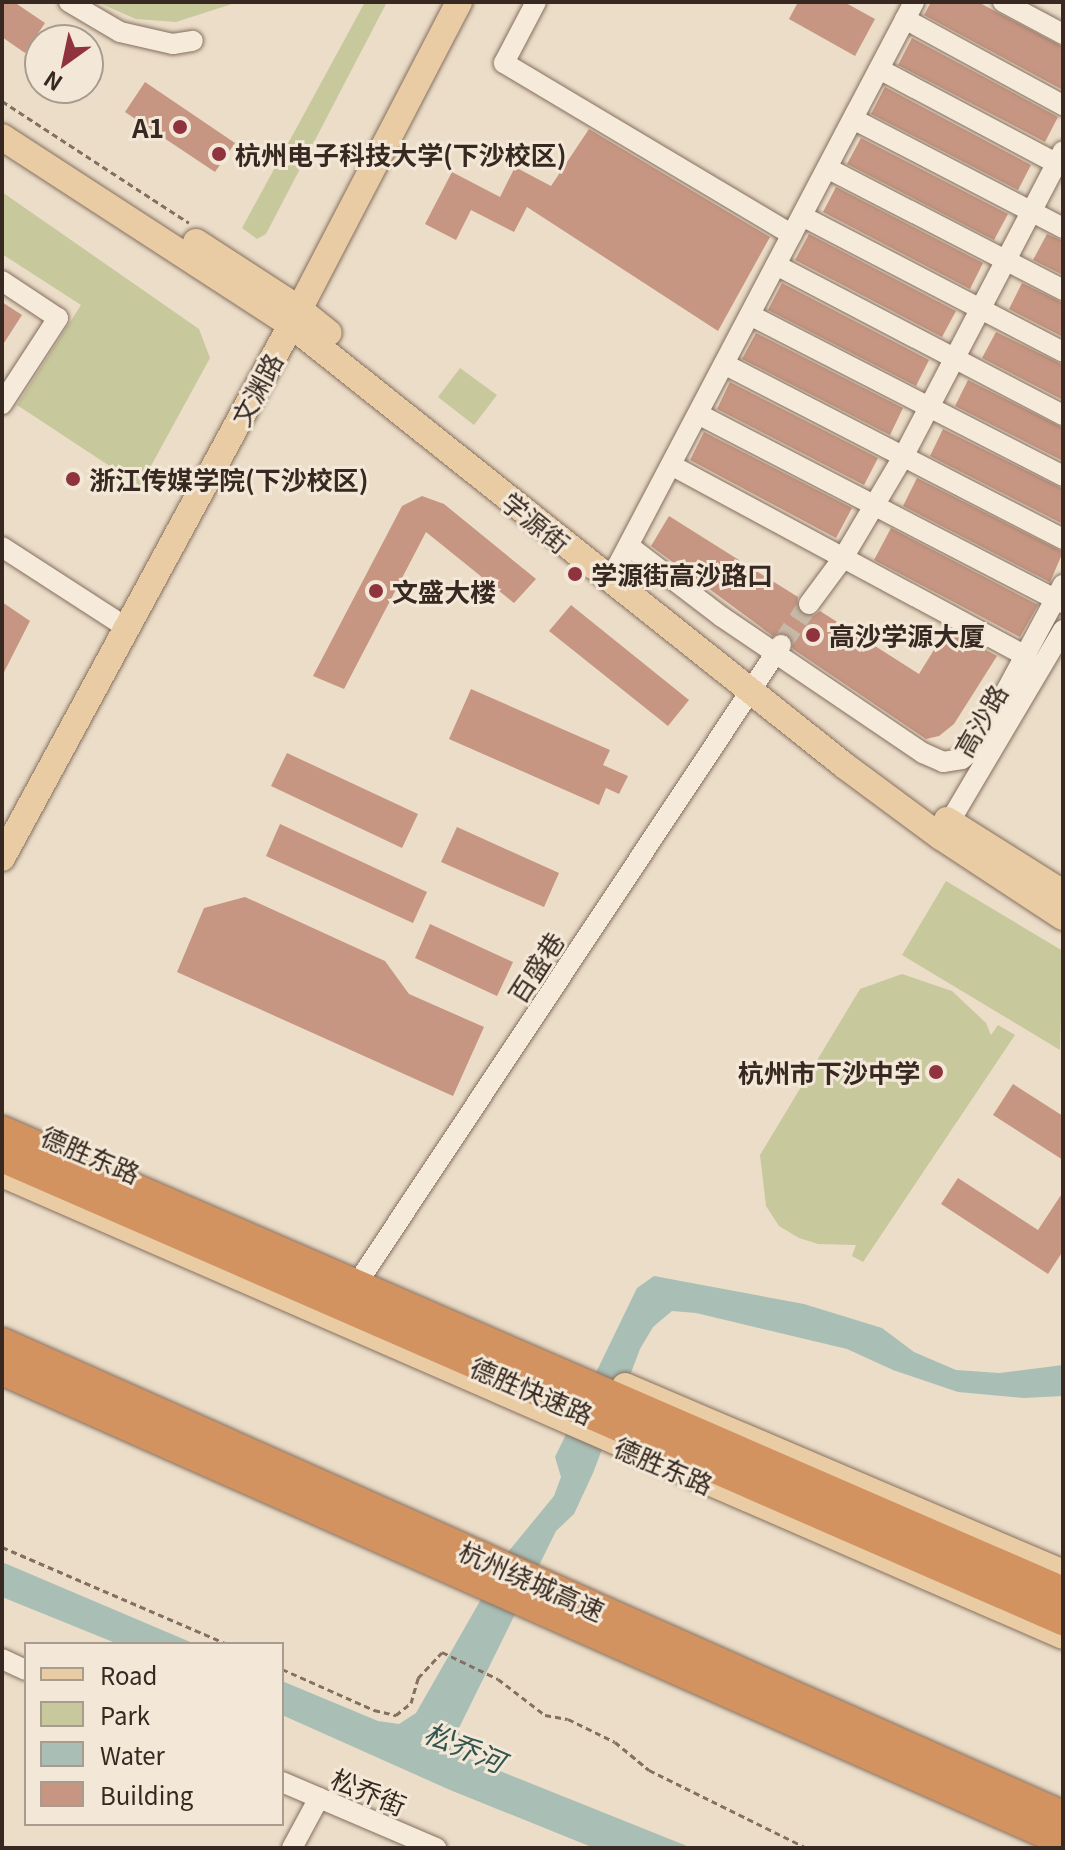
<!DOCTYPE html>
<meta charset="utf-8">
<style>
body{margin:0}
#map{position:relative;width:1065px;height:1850px;overflow:hidden;background:#ebddc8;font-family:Georgia,"Noto Sans SC",serif}
div>[style]{position:absolute}
[style*='--x']{left:calc(var(--x)*1px);top:calc(var(--y)*1px);width:calc(var(--w)*1px);rotate:calc(var(--a)*1deg)}
.green>*{inset:0;background:#c8c89d}
.water>*{inset:0;background:#a9bfb6}
.building>*{inset:0;background:#c69682}
.minor-tunnel>*{height:20px;margin-top:-10px;transform-origin:0;background:repeating-linear-gradient(90deg,#c7b9a7 0 20px,transparent 0 30px)}
.path>*{height:3px;margin-top:-1.5px;transform-origin:0;background:repeating-linear-gradient(90deg,#856f5f 0 6px,transparent 0 10px)}
.roads{filter:drop-shadow(0 0 2px #856f5f) drop-shadow(0 0 2px #856f5f)}
.minor>*{height:20px;margin:-10px;padding:0 10px;transform-origin:10px;border-radius:10px;background:#f6ebdb}
.major>*{height:26px;margin:-13px;padding:0 13px;transform-origin:13px;border-radius:13px;background:#eacca4}
.highway>*{height:30px;margin:-15px;padding:0 15px;transform-origin:15px;border-radius:15px;background:#d29361}
.dots>*{width:22px;height:22px;translate:-50% -50%;box-sizing:border-box;border:4px solid #f3e8d7;border-radius:50%}
span{translate:-50% -50%;white-space:nowrap;text-align:center;line-height:1.15;-webkit-text-stroke:6px #f3e8d7;paint-order:stroke}
.poi-label{font-size:26px;color:#372921;font-weight:700}
.right{translate:-100% -50%;text-align:right}
.left{translate:0 -50%;text-align:left}
.street-label{font-size:26px;color:#372921}
.water-label{font-size:28px;color:#32564f;font-style:italic}
.frame{position:absolute;inset:0;border:4px solid #372921;pointer-events:none}
.legend{position:absolute;left:24px;top:1642px;width:260px;height:184px;box-sizing:border-box;background:#f3e8d7;border:2px solid #a89c8e;margin:0;padding:10px 14px;list-style:none;font-size:24px;color:#372921}
.legend li{display:flex;align-items:center;gap:16px;height:40px}
.legend b{width:40px;border:2px solid #a89c8e}
.north{position:absolute;left:24px;top:24px;width:80px;height:80px;box-sizing:border-box;background:#f3e8d7;border:2px solid #a89c8e;border-radius:50%;rotate:213deg;font-size:22px;font-weight:700;line-height:32px;text-align:center;color:#372921}
.north::after{content:'';display:block;margin:auto;width:28px;height:36px;background:#8f343f;clip-path:polygon(50% 0,100% 100%,50% 72%,0 100%)}
</style>
<div id="map">
<div class="green">
<i style="clip-path:polygon(97px 2px,238px 2px,176px 22px,136px 19px)"></i>
<i style="clip-path:polygon(365px 2px,387px 2px,266px 234px,257px 239px,242px 228px)"></i>
<i style="clip-path:polygon(2px 192px,199px 329px,210px 358px,140px 486px,17px 405px,81px 305px,2px 254px)"></i>
<i style="clip-path:polygon(460px 368px,497px 395px,474px 425px,438px 397px)"></i>
<i style="clip-path:polygon(946px 881px,1063px 951px,1060px 1050px,902px 955px)"></i>
<i style="clip-path:polygon(902px 974px,952px 991px,986px 1023px,991px 1035px,998px 1025px,1015px 1035px,863px 1262px,852px 1256px,856px 1245px,818px 1244px,799px 1238px,779px 1226px,766px 1206px,760px 1155px,860px 989px)"></i>
</div>
<div class="water">
<i style="clip-path:polygon(654px 1276px,804px 1304px,882px 1328px,914px 1352px,956px 1370px,999px 1373px,1063px 1365px,1063px 1396px,1024px 1398px,958px 1392px,893px 1370px,847px 1349px,696px 1313px,672px 1311px,653px 1327px,640px 1349px,593px 1473px,574px 1514px,556px 1531px,459px 1728px,460px 1745px,470px 1759px,692px 1848px,594px 1848px,450px 1790px,282px 1715px,282px 1681px,378px 1721px,399px 1724px,416px 1713px,508px 1552px,554px 1496px,561px 1477px,555px 1457px,637px 1288px)"></i>
<i style="clip-path:polygon(2px 1562px,195px 1644px,118px 1644px,2px 1597px)"></i>
</div>
<div class="building">
<i style="clip-path:polygon(2px 2px,14px 2px,45px 23px,25px 53px,2px 37px)"></i>
<i style="clip-path:polygon(798px 2px,844px 2px,875px 19px,855px 56px,789px 19px)"></i>
<i style="clip-path:polygon(931px 2px,978px 2px,1063px 47px,1063px 90px,924px 15px)"></i>
<i style="clip-path:polygon(912px 38px,1058px 117px,1045px 142px,898px 65px)"></i>
<i style="clip-path:polygon(145px 82px,235px 143px,215px 172px,125px 112px)"></i>
<i style="clip-path:polygon(885px 87px,1031px 165px,1018px 190px,871px 114px)"></i>
<i style="clip-path:polygon(589px 129px,770px 237px,718px 331px,527px 207px,514px 232px,471px 210px,456px 240px,425px 224px,452px 172px,500px 197px,515px 167px,551px 186px)"></i>
<i style="clip-path:polygon(861px 138px,1008px 214px,994px 240px,847px 164px)"></i>
<i style="clip-path:polygon(836px 187px,983px 263px,970px 289px,823px 212px)"></i>
<i style="clip-path:polygon(809px 234px,956px 311px,942px 337px,795px 260px)"></i>
<i style="clip-path:polygon(1047px 234px,1063px 241px,1063px 275px,1033px 260px)"></i>
<i style="clip-path:polygon(782px 283px,929px 360px,916px 386px,768px 310px)"></i>
<i style="clip-path:polygon(1022px 283px,1063px 303px,1063px 337px,1009px 309px)"></i>
<i style="clip-path:polygon(2px 302px,22px 315px,2px 346px)"></i>
<i style="clip-path:polygon(996px 332px,1063px 365px,1063px 400px,982px 358px)"></i>
<i style="clip-path:polygon(756px 333px,903px 408px,890px 435px,742px 359px)"></i>
<i style="clip-path:polygon(968px 380px,1063px 428px,1063px 461px,955px 406px)"></i>
<i style="clip-path:polygon(730px 382px,878px 458px,864px 485px,717px 409px)"></i>
<i style="clip-path:polygon(943px 429px,1063px 489px,1063px 524px,930px 456px)"></i>
<i style="clip-path:polygon(704px 432px,852px 508px,836px 538px,690px 460px)"></i>
<i style="clip-path:polygon(917px 478px,1063px 552px,1050px 582px,903px 506px)"></i>
<i style="clip-path:polygon(422px 496px,444px 504px,536px 579px,514px 603px,426px 532px,344px 689px,313px 676px,402px 506px)"></i>
<i style="clip-path:polygon(669px 516px,798px 597px,797px 608px,802px 615px,813px 616px,820px 611px,919px 674px,947px 629px,997px 656px,954px 724px,939px 736px,926px 739px,793px 649px,789px 635px,781px 632px,773px 636px,651px 546px)"></i>
<i style="clip-path:polygon(891px 528px,1038px 605px,1020px 637px,874px 560px)"></i>
<i style="clip-path:polygon(2px 602px,30px 621px,2px 676px)"></i>
<i style="clip-path:polygon(571px 605px,689px 700px,668px 726px,549px 631px)"></i>
<i style="clip-path:polygon(471px 689px,610px 750px,603px 765px,628px 776px,619px 794px,606px 788px,599px 805px,449px 739px)"></i>
<i style="clip-path:polygon(287px 753px,418px 814px,402px 848px,271px 786px)"></i>
<i style="clip-path:polygon(280px 824px,427px 892px,413px 923px,266px 856px)"></i>
<i style="clip-path:polygon(457px 827px,559px 873px,544px 907px,441px 862px)"></i>
<i style="clip-path:polygon(245px 897px,385px 961px,409px 994px,484px 1027px,453px 1096px,177px 972px,204px 908px)"></i>
<i style="clip-path:polygon(430px 924px,513px 962px,497px 996px,415px 958px)"></i>
<i style="clip-path:polygon(1013px 1084px,1063px 1116px,1063px 1160px,993px 1115px)"></i>
<i style="clip-path:polygon(958px 1178px,1038px 1230px,1063px 1192px,1063px 1251px,1048px 1274px,941px 1204px)"></i>
</div>
<div class="minor-tunnel">
<i style="--x:781;--y:645;--w:50;--a:-55.7"></i>
</div>
<div class="path">
<i style="--x:2;--y:101;--w:223;--a:33.1"></i>
<i style="--x:2;--y:1547;--w:245;--a:23.3"></i>
<i style="--x:282;--y:1669;--w:101;--a:24"></i>
<i style="--x:374;--y:1710;--w:23;--a:13"></i>
<i style="--x:396;--y:1715;--w:19;--a:-39"></i>
<i style="--x:411;--y:1703;--w:26;--a:-74"></i>
<i style="--x:418;--y:1678;--w:35;--a:-47"></i>
<i style="--x:442;--y:1652;--w:62;--a:25.7"></i>
<i style="--x:498;--y:1679;--w:59;--a:37.5"></i>
<i style="--x:545;--y:1715;--w:23;--a:10"></i>
<i style="--x:568;--y:1719;--w:52;--a:26.1"></i>
<i style="--x:615;--y:1742;--w:44;--a:39.5"></i>
<i style="--x:649;--y:1770;--w:176;--a:26.3"></i>
</div>
<div class="roads">
<div class="minor">
<i style="--x:69;--y:2;--w:59;--a:30.5"></i>
<i style="--x:120;--y:32;--w:54;--a:12.8"></i>
<i style="--x:173;--y:44;--w:20;--a:-9"></i>
<i style="--x:536;--y:2;--w:69;--a:117.7"></i>
<i style="--x:504;--y:63;--w:335;--a:30.8"></i>
<i style="--x:1003;--y:2;--w:68;--a:28.1"></i>
<i style="--x:905;--y:19;--w:180;--a:28.6"></i>
<i style="--x:879;--y:69;--w:208;--a:28"></i>
<i style="--x:853;--y:119;--w:237;--a:27.4"></i>
<i style="--x:827;--y:168;--w:266;--a:27.3"></i>
<i style="--x:802;--y:216;--w:294;--a:27.5"></i>
<i style="--x:776;--y:265;--w:324;--a:27.6"></i>
<i style="--x:2;--y:281;--w:67;--a:33.5"></i>
<i style="--x:58;--y:318;--w:103;--a:123.1"></i>
<i style="--x:750;--y:315;--w:352;--a:27.2"></i>
<i style="--x:724;--y:364;--w:382;--a:27.3"></i>
<i style="--x:698;--y:414;--w:411;--a:27.4"></i>
<i style="--x:671;--y:465;--w:404;--a:28.3"></i>
<i style="--x:629;--y:546;--w:117;--a:37.4"></i>
<i style="--x:722;--y:617;--w:243;--a:34.1"></i>
<i style="--x:923;--y:753;--w:22;--a:24"></i>
<i style="--x:943;--y:762;--w:19;--a:-9"></i>
<i style="--x:962;--y:759;--w:18;--a:-41"></i>
<i style="--x:976;--y:747;--w:184;--a:-61.8"></i>
<i style="--x:2;--y:547;--w:149;--a:32.9"></i>
<i style="--x:609;--y:582;--w:655;--a:-62.26"></i>
<i style="--x:809;--y:604;--w:57;--a:-53.5"></i>
<i style="--x:843;--y:558;--w:117;--a:-59.3"></i>
<i style="--x:903;--y:457;--w:345;--a:-62.4"></i>
<i style="--x:943;--y:833;--w:236;--a:-59.4"></i>
<i style="--x:364;--y:1273;--w:754;--a:-56.42"></i>
<i style="--x:2;--y:1659;--w:26;--a:25"></i>
<i style="--x:282;--y:1782;--w:168;--a:23.2"></i>
<i style="--x:292;--y:1848;--w:57;--a:-61.6"></i>
</div>
<div class="major">
<i style="--x:2;--y:137;--w:345;--a:33"></i>
<i style="--x:291;--y:325;--w:708;--a:38.52"></i>
<i style="--x:845;--y:766;--w:119;--a:36.5"></i>
<i style="--x:941;--y:837;--w:146;--a:33.3"></i>
<i style="--x:196;--y:242;--w:123;--a:33"></i>
<i style="--x:299;--y:309;--w:38;--a:39"></i>
<i style="--x:947;--y:820;--w:137;--a:32.2"></i>
<i style="--x:2;--y:858;--w:606;--a:-61.53"></i>
<i style="--x:291;--y:325;--w:364;--a:-62.5"></i>
<i style="--x:2;--y:1174;--w:1157;--a:23.53"></i>
<i style="--x:625;--y:1386;--w:476;--a:23.1"></i>
</div>
<div class="highway">
<i style="--x:2;--y:1131;--w:1157;--a:23.48"></i>
<i style="--x:2;--y:1157;--w:1158;--a:23.58"></i>
<i style="--x:2;--y:1343;--w:1162;--a:24.03"></i>
<i style="--x:2;--y:1370;--w:1161;--a:23.94"></i>
</div>
</div>
<div class="dots">
<i style="left:180px;top:127px;background:#8f343f"></i>
<i style="left:219px;top:154px;background:#8f343f"></i>
<i style="left:73px;top:479px;background:#8f343f"></i>
<i style="left:575px;top:574px;background:#8f343f"></i>
<i style="left:376px;top:591px;background:#8f343f"></i>
<i style="left:813px;top:635px;background:#8f343f"></i>
<i style="left:936px;top:1072px;background:#8f343f"></i>
</div>
<div class="poi-label">
<span class="right" style="left:164px;top:127px">A1</span>
<span class="left" style="left:235px;top:154px">杭州电子科技大学(下沙校区)</span>
<span class="left" style="left:89px;top:479px">浙江传媒学院(下沙校区)</span>
<span class="left" style="left:591px;top:574px">学源街高沙路口</span>
<span class="left" style="left:392px;top:591px">文盛大楼</span>
<span class="left" style="left:829px;top:635px">高沙学源大厦</span>
<span class="right" style="left:920px;top:1072px">杭州市下沙中学</span>
</div>
<div class="street-label">
<span style="left:256px;top:389px;rotate:-62deg">文渊路</span>
<span style="left:536px;top:522px;rotate:39deg">学源街</span>
<span style="left:980px;top:720px;rotate:-60deg">高沙路</span>
<span style="left:535px;top:967px;rotate:-57deg">百盛巷</span>
<span style="left:91px;top:1154px;rotate:23deg">德胜东路</span>
<span style="left:532px;top:1390px;rotate:23deg">德胜快速路</span>
<span style="left:664px;top:1465px;rotate:23deg">德胜东路</span>
<span style="left:532px;top:1580px;rotate:24deg">杭州绕城高速</span>
<span style="left:369px;top:1791px;rotate:23deg">松乔街</span>
</div>
<div class="water-label">
<span style="left:465px;top:1746px;rotate:23deg">松乔河</span>
</div>
<div class="frame"></div>
<ul class="legend">
<li><b style="height:10px;background:#eacca4"></b>Road</li>
<li><b style="height:22px;background:#c8c89d"></b>Park</li>
<li><b style="height:22px;background:#a9bfb6"></b>Water</li>
<li><b style="height:22px;background:#c69682"></b>Building</li>
</ul>
<div class="north">N</div>
</div>
